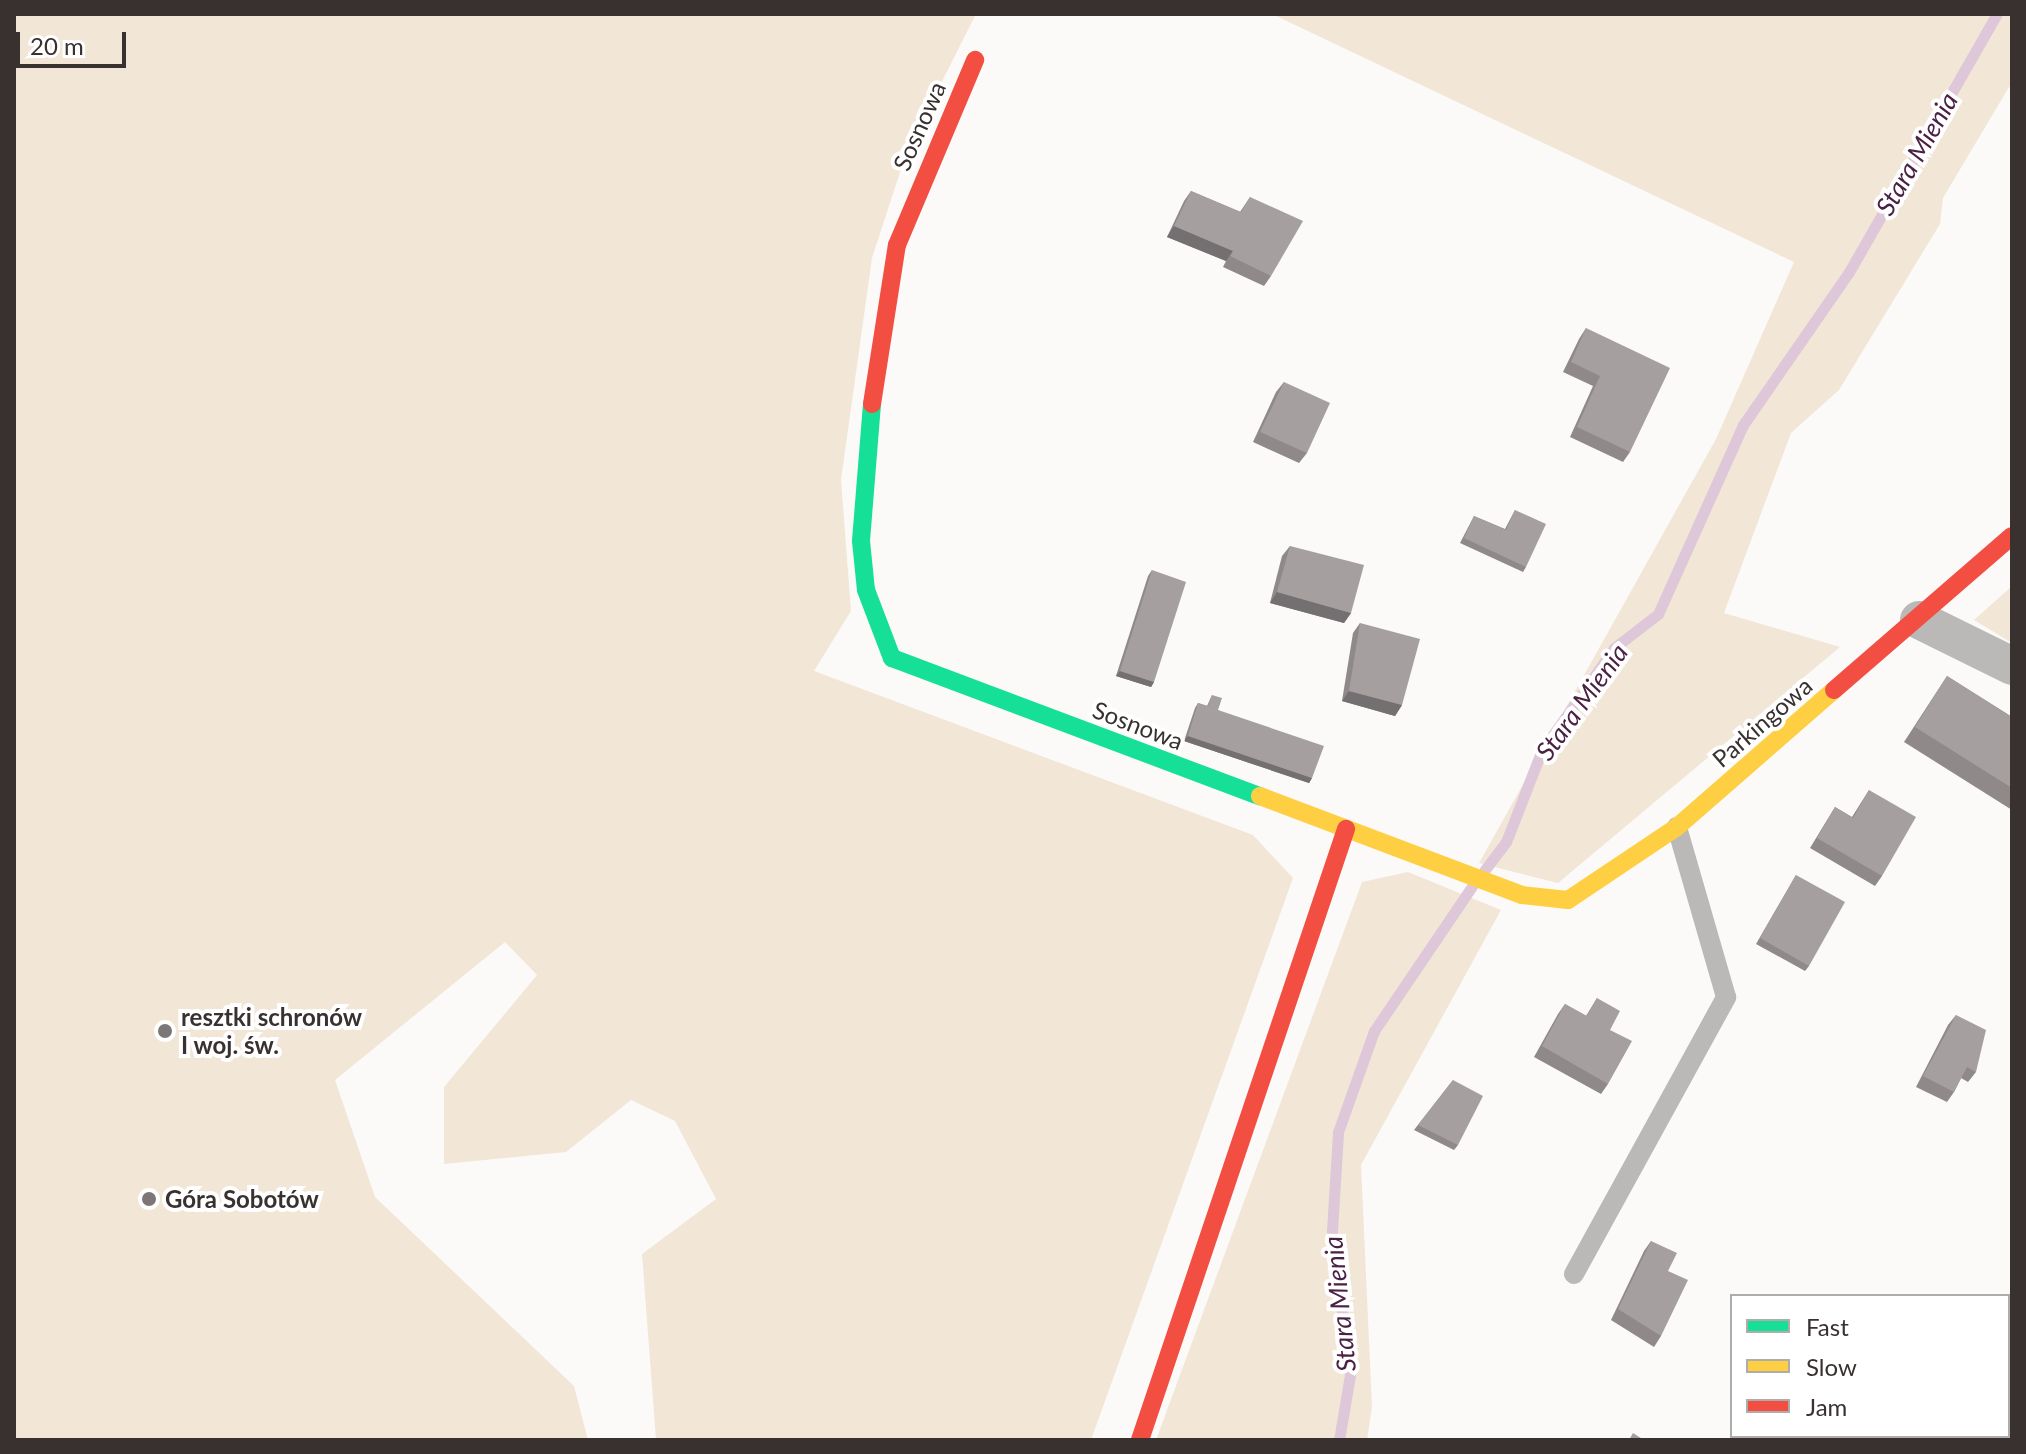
<!DOCTYPE html>
<meta charset="utf-8">
<style>
body{margin:0}
#map{position:relative;width:2026px;height:1454px;overflow:hidden;background:#fbfaf9;font-family:Lato,sans-serif}
div>[style]{position:absolute}
[style*='--x']{left:calc(var(--x)*1px);top:calc(var(--y)*1px);width:calc(var(--w)*1px);rotate:calc(var(--a)*1deg)}
.green>*{inset:0;background:#f2e6d7}
.stream>*{height:11px;margin:-5.5px;padding:0 5.5px;transform-origin:5.5px;border-radius:5.5px;background:#dec7d9}
.lane>*{height:20px;margin:-10px;padding:0 10px;transform-origin:10px;border-radius:10px;background:#bbb9b8}
.street>*{height:38px;margin:-19px;padding:0 19px;transform-origin:19px;border-radius:19px;background:#bbb9b8}
.fast>*{height:18px;margin:-9px;padding:0 9px;transform-origin:9px;border-radius:9px;background:#16e098}
.slow>*{height:18px;margin:-9px;padding:0 9px;transform-origin:9px;border-radius:9px;background:#ffcf43}
.jam>*{height:18px;margin:-9px;padding:0 9px;transform-origin:9px;border-radius:9px;background:#f24e42}
.wall>*{inset:0;background:#8f898a}
.shaded-wall>*{inset:0;background:#746f70}
.building>*{inset:0;background:#a69fa0}
.dots>*{width:22px;height:22px;translate:-50% -50%;box-sizing:border-box;border:4px solid #fff;border-radius:50%}
span{translate:-50% -50%;white-space:nowrap;text-align:center;line-height:1.15;-webkit-text-stroke:8px #fff;paint-order:stroke}
.street-label{font-size:24px;color:#383130}
.poi-label{font-size:24px;color:#383130;font-weight:700}
.left{translate:0 -50%;text-align:left}
.water-label{font-size:26px;color:#4a2144;font-style:italic}
.frame{position:absolute;inset:0;border:16px solid #383130;pointer-events:none}
.legend{position:absolute;left:1730px;top:1294px;width:280px;height:144px;box-sizing:border-box;background:#fff;border:2px solid #afadac;margin:0;padding:10px 14px;list-style:none;font-size:24px;color:#383130}
.legend li{display:flex;align-items:center;gap:16px;height:40px}
.legend b{width:40px;border:2px solid #afadac}
.scale{position:absolute;left:16px;top:32px;width:110px;height:36px;box-sizing:border-box;border:4px solid #383130;border-top:0;padding-left:10px;font-size:24px;line-height:28px;white-space:nowrap;color:#383130;-webkit-text-stroke:6px #fff;paint-order:stroke}
</style>
<div id="map">
<div class="green">
<i style="clip-path:polygon(14px 14px,976px 14px,907px 151px,872px 258px,841px 480px,851px 611px,814px 671px,1253px 835px,1293px 878px,1091px 1440px,656px 1440px,642px 1254px,716px 1199px,675px 1121px,631px 1100px,566px 1152px,444px 1164px,444px 1087px,537px 975px,505px 942px,335px 1080px,375px 1197px,574px 1386px,588px 1440px,14px 1440px)"></i>
<i style="clip-path:polygon(1272px 14px,2012px 14px,2012px 82px,1943px 198px,1940px 224px,1839px 390px,1791px 433px,1724px 613px,1840px 647px,1558px 883px,1479px 863px,1716px 439px,1794px 262px)"></i>
<i style="clip-path:polygon(2012px 586px,2012px 643px,1974px 620px)"></i>
<i style="clip-path:polygon(1408px 872px,1501px 910px,1361px 1165px,1372px 1407px,1367px 1440px,1156px 1440px,1362px 882px)"></i>
</div>
<div class="stream">
<i style="--x:1484;--y:871;--w:36;--a:-53"></i>
<i style="--x:1506;--y:842;--w:97;--a:-68.7"></i>
<i style="--x:1541;--y:752;--w:127;--a:-54.9"></i>
<i style="--x:1614;--y:648;--w:56;--a:-37.7"></i>
<i style="--x:1658;--y:614;--w:207;--a:-65.8"></i>
<i style="--x:1743;--y:425;--w:186;--a:-55.3"></i>
<i style="--x:1849;--y:272;--w:297;--a:-60.2"></i>
<i style="--x:1339;--y:1440;--w:66;--a:-80.4"></i>
<i style="--x:1350;--y:1375;--w:145;--a:-97.1"></i>
<i style="--x:1332;--y:1231;--w:99;--a:-86.5"></i>
<i style="--x:1338;--y:1132;--w:107;--a:-70.4"></i>
<i style="--x:1374;--y:1031;--w:176;--a:-55.9"></i>
</div>
<div class="lane">
<i style="--x:1574;--y:1274;--w:316;--a:-61.2"></i>
<i style="--x:1726;--y:997;--w:177;--a:-106.1"></i>
</div>
<div class="street">
<i style="--x:1919;--y:620;--w:104;--a:26.3"></i>
<i style="--x:2008;--y:1402;--w:9;--a:-63"></i>
<i style="--x:1989;--y:1440;--w:4;--a:-63"></i>
</div>
<div class="fast">
<i style="--x:872;--y:404;--w:137;--a:94.6"></i>
<i style="--x:861;--y:541;--w:49;--a:84.2"></i>
<i style="--x:866;--y:590;--w:73;--a:69.1"></i>
<i style="--x:892;--y:658;--w:393;--a:20.6"></i>
</div>
<div class="slow">
<i style="--x:1260;--y:796;--w:280;--a:20.7"></i>
<i style="--x:1522;--y:895;--w:46;--a:6.2"></i>
<i style="--x:1568;--y:900;--w:131;--a:-33.8"></i>
<i style="--x:1677;--y:827;--w:208;--a:-41.1"></i>
</div>
<div class="jam">
<i style="--x:872;--y:404;--w:161;--a:-81.1"></i>
<i style="--x:897;--y:245;--w:201;--a:-67.1"></i>
<i style="--x:1834;--y:690;--w:235;--a:-40.9"></i>
<i style="--x:1140;--y:1440;--w:645;--a:-71.37"></i>
</div>
<div class="wall">
<i style="clip-path:polygon(1191px 191px,1240px 212px,1250px 197px,1271px 276px,1264px 286px,1223px 267px,1226px 261px,1167px 237px,1184px 201px)"></i>
<i style="clip-path:polygon(1586px 328px,1630px 452px,1623px 462px,1570px 437px,1593px 386px,1563px 372px,1579px 339px)"></i>
<i style="clip-path:polygon(1284px 382px,1307px 453px,1299px 463px,1253px 442px,1276px 392px)"></i>
<i style="clip-path:polygon(1515px 510px,1526px 567px,1523px 572px,1460px 543px,1474px 516px,1505px 529px)"></i>
<i style="clip-path:polygon(1290px 546px,1351px 613px,1344px 623px,1270px 603px,1282px 556px)"></i>
<i style="clip-path:polygon(1152px 570px,1154px 682px,1151px 687px,1116px 676px,1148px 576px)"></i>
<i style="clip-path:polygon(1360px 623px,1402px 705px,1395px 716px,1342px 701px,1353px 633px)"></i>
<i style="clip-path:polygon(1947px 676px,2012px 717px,2012px 810px,1904px 742px)"></i>
<i style="clip-path:polygon(1212px 695px,1218px 710px,1312px 778px,1309px 783px,1184px 741px,1195px 708px,1198px 703px,1207px 706px)"></i>
<i style="clip-path:polygon(1869px 790px,1882px 876px,1875px 886px,1810px 848px,1835px 807px,1852px 817px)"></i>
<i style="clip-path:polygon(1796px 875px,1809px 966px,1805px 971px,1756px 944px)"></i>
<i style="clip-path:polygon(1597px 998px,1610px 1030px,1608px 1084px,1601px 1094px,1534px 1057px,1558px 1014px,1565px 1004px,1586px 1016px)"></i>
<i style="clip-path:polygon(1956px 1015px,1976px 1072px,1968px 1082px,1961px 1078px,1954px 1092px,1947px 1102px,1916px 1087px,1948px 1025px)"></i>
<i style="clip-path:polygon(1453px 1080px,1458px 1145px,1454px 1150px,1414px 1130px)"></i>
<i style="clip-path:polygon(1651px 1241px,1668px 1271px,1661px 1336px,1654px 1347px,1611px 1320px,1644px 1251px)"></i>
</div>
<div class="shaded-wall">
<i style="clip-path:polygon(1174px 226px,1233px 251px,1226px 261px,1167px 237px)"></i>
<i style="clip-path:polygon(1277px 592px,1351px 613px,1344px 623px,1270px 603px)"></i>
<i style="clip-path:polygon(1120px 671px,1154px 682px,1151px 687px,1116px 676px)"></i>
<i style="clip-path:polygon(1349px 691px,1402px 705px,1395px 716px,1342px 701px)"></i>
<i style="clip-path:polygon(1188px 736px,1312px 778px,1309px 783px,1184px 741px)"></i>
</div>
<div class="building">
<i style="clip-path:polygon(1191px 191px,1241px 212px,1250px 197px,1303px 221px,1271px 276px,1230px 256px,1233px 251px,1174px 226px)"></i>
<i style="clip-path:polygon(1586px 328px,1670px 368px,1630px 452px,1577px 427px,1600px 376px,1571px 362px)"></i>
<i style="clip-path:polygon(1284px 382px,1330px 403px,1307px 453px,1260px 432px)"></i>
<i style="clip-path:polygon(1515px 510px,1546px 524px,1526px 567px,1464px 538px,1474px 516px,1506px 530px)"></i>
<i style="clip-path:polygon(1290px 546px,1364px 565px,1351px 613px,1277px 592px)"></i>
<i style="clip-path:polygon(1152px 570px,1186px 582px,1154px 682px,1120px 671px)"></i>
<i style="clip-path:polygon(1360px 623px,1420px 639px,1402px 705px,1349px 691px)"></i>
<i style="clip-path:polygon(1947px 676px,2012px 717px,2012px 788px,1915px 727px)"></i>
<i style="clip-path:polygon(1212px 695px,1222px 698px,1218px 710px,1324px 746px,1312px 778px,1188px 736px,1198px 703px,1208px 706px)"></i>
<i style="clip-path:polygon(1869px 790px,1916px 817px,1882px 876px,1817px 838px,1835px 807px,1853px 818px)"></i>
<i style="clip-path:polygon(1796px 875px,1845px 902px,1809px 966px,1760px 938px)"></i>
<i style="clip-path:polygon(1597px 998px,1620px 1011px,1610px 1030px,1632px 1041px,1608px 1084px,1542px 1046px,1565px 1004px,1587px 1016px)"></i>
<i style="clip-path:polygon(1956px 1015px,1986px 1030px,1976px 1072px,1967px 1067px,1954px 1092px,1923px 1076px)"></i>
<i style="clip-path:polygon(1453px 1080px,1483px 1096px,1458px 1145px,1418px 1125px)"></i>
<i style="clip-path:polygon(1651px 1241px,1677px 1253px,1668px 1271px,1688px 1280px,1661px 1336px,1618px 1309px)"></i>
<i style="clip-path:polygon(1633px 1433px,1644px 1440px,1629px 1440px)"></i>
<i style="clip-path:polygon(1739px 1436px,1788px 1436px,1792px 1438px,1791px 1440px,1737px 1440px)"></i>
</div>
<div class="dots">
<i style="left:165px;top:1031px;background:#7c7776"></i>
<i style="left:149px;top:1199px;background:#7c7776"></i>
</div>
<div class="street-label">
<span style="left:919px;top:126px;rotate:-66deg">Sosnowa</span>
<span style="left:1762px;top:722px;rotate:-41deg">Parkingowa</span>
<span style="left:1138px;top:725px;rotate:21deg">Sosnowa</span>
</div>
<div class="poi-label">
<span class="left" style="left:181px;top:1031px">resztki schronów<br>I woj. św.</span>
<span class="left" style="left:165px;top:1199px">Góra Sobotów</span>
</div>
<div class="water-label">
<span style="left:1917px;top:154px;rotate:-60deg">Stara Mienia</span>
<span style="left:1582px;top:702px;rotate:-54deg">Stara Mienia</span>
<span style="left:1340px;top:1304px;rotate:-96deg">Stara Mienia</span>
</div>
<div class="frame"></div>
<ul class="legend">
<li><b style="height:10px;background:#16e098"></b>Fast</li>
<li><b style="height:10px;background:#ffcf43"></b>Slow</li>
<li><b style="height:10px;background:#f24e42"></b>Jam</li>
</ul>
<div class="scale">20 m</div>
</div>
